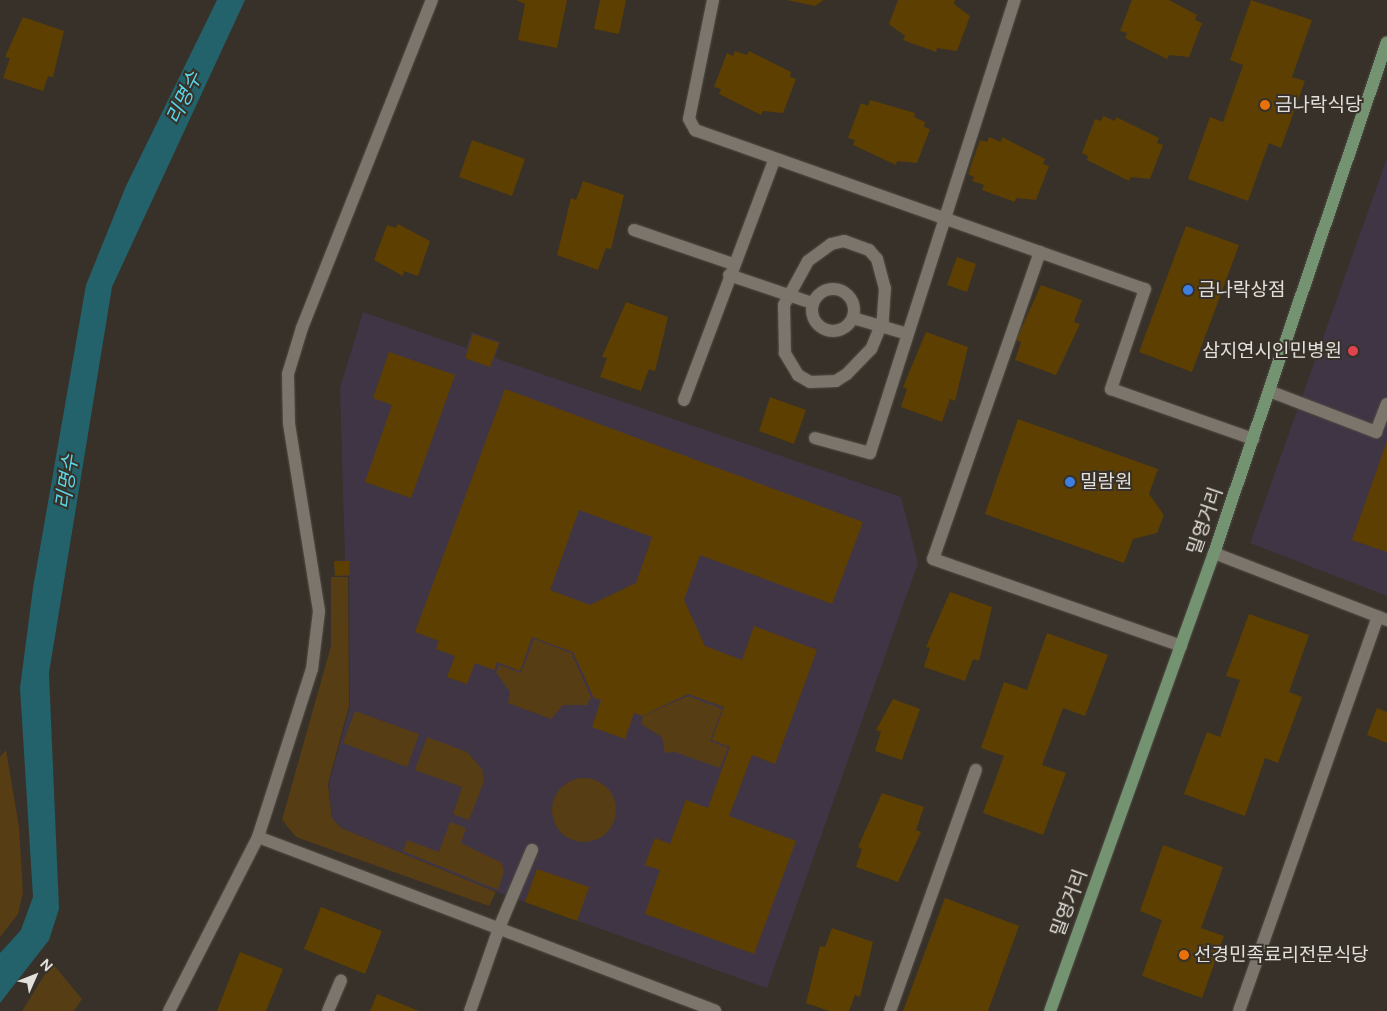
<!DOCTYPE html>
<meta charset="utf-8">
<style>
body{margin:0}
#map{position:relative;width:1387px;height:1011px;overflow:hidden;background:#373129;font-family:Figtree,"Noto Sans KR",sans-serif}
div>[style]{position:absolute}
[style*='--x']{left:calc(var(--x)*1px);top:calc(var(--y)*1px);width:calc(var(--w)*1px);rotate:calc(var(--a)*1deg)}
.medical>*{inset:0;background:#403545}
.green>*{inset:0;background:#563d14}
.round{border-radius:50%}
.water>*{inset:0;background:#23626b}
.building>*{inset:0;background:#5d3f02}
.roads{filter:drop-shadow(0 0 1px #514c46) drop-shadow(0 0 1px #514c46)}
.service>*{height:12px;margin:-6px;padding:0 6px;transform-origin:6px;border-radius:6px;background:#7b756b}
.minor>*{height:12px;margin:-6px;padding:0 6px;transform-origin:6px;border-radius:6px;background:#7b756b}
.minor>.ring{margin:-6px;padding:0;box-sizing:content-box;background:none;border:12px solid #7b756b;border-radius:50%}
.secondary>*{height:12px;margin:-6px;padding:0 6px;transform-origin:6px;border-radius:6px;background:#749471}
.dots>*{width:14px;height:14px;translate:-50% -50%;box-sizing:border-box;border:2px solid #373129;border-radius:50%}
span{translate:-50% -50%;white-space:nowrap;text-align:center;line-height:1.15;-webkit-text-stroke:4px #373129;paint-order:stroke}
.poi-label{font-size:19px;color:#e3dfda}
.left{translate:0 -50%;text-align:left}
.right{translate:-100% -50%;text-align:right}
.street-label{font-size:19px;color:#e3dfda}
.water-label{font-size:20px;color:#5bd6e6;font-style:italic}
.north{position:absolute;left:10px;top:951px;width:50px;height:50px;-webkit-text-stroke:4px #373129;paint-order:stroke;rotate:46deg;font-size:14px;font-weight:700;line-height:20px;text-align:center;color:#e3dfda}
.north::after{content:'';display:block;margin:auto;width:18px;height:22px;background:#e3dfda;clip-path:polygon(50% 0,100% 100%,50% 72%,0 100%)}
</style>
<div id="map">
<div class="medical">
<i style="clip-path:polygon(1387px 158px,1387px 596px,1250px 543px)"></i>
<i style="clip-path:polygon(363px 312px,466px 348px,472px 332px,500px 342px,495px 358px,901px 497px,918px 563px,767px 988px,497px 892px,341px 828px,332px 818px,329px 784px,350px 706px,349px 576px,335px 576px,334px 561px,345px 560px,340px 388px)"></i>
</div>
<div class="green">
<i style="clip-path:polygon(331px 577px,348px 577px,349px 706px,328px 784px,332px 818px,341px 828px,496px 892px,489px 906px,296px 837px,282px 820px,331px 646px)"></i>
<i style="clip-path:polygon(534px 639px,571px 653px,591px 697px,587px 705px,563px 705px,551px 719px,508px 703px,510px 692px,496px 672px,499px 665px,521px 673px)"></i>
<i style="clip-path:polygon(688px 696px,722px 709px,710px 741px,728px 748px,720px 768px,675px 752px,665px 753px,662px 737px,641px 724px,643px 716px)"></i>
<i style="clip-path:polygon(355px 711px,419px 734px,407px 767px,343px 743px)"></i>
<i style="clip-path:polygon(427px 737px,467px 752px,482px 769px,484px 781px,469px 820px,453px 814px,462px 787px,415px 770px)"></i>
<i style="clip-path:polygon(6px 750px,19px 827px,23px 893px,18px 914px,0 937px,0 757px)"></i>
<i class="round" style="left:552px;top:778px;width:64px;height:64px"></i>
<i style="clip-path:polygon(450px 822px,466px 828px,461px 843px,502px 863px,504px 872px,498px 890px,403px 851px,407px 840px,439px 852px)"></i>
<i style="clip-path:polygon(52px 963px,82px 999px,74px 1011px,22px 1011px)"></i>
</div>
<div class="water">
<i style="clip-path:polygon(217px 0,245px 0,112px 287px,49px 673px,59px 909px,49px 940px,0 1003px,0 953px,21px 930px,33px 897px,20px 688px,33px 588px,86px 285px,126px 186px)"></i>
</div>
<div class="building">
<i style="clip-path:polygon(516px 0,567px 0,557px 48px,518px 40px,525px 4px)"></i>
<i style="clip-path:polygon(600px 0,626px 0,619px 34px,594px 29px)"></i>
<i style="clip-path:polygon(787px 0,824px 0,815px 6px)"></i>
<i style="clip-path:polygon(898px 0,955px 0,954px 4px,970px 16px,957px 51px,937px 48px,936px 52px,903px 40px,905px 36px,889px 24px)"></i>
<i style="clip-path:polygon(1132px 0,1169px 0,1197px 15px,1195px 20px,1202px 23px,1189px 57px,1169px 55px,1167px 59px,1125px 38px,1127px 33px,1120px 31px)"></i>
<i style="clip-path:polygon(1251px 0,1312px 20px,1292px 77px,1305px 81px,1281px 148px,1269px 143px,1248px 201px,1188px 179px,1210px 117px,1223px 122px,1243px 65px,1230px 60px)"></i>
<i style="clip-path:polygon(23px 17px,64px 31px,53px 77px,48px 76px,43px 91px,3px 78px,10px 58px,5px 57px)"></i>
<i style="clip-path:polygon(735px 51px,747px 55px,749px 51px,791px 72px,790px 77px,796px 79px,783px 113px,763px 111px,761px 115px,719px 94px,721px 89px,714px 87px,727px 53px,733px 56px)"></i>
<i style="clip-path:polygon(870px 100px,915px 113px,914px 117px,925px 122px,924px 127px,930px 129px,917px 163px,897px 161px,896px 165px,853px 145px,855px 140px,848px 138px,861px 103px,868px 106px)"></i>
<i style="clip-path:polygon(1103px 116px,1115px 121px,1116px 117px,1159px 138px,1157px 143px,1163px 145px,1150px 179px,1131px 177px,1129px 181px,1087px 160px,1088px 156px,1082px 153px,1095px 119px,1101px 121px)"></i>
<i style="clip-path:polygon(989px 137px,1001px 142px,1002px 137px,1045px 159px,1043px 164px,1049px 166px,1036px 200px,1016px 198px,1015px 202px,982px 190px,984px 185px,972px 181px,974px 177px,968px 174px,980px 140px,987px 142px)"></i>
<i style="clip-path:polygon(472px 140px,525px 159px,512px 196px,459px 177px)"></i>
<i style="clip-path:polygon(583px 181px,624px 195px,611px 249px,606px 248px,598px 270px,557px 255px,571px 198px,576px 200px)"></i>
<i style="clip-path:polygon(398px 224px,430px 241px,418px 276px,404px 271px,403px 276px,374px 260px,387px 225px,396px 228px)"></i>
<i style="clip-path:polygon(1186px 226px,1239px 245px,1192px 372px,1139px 352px)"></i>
<i style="clip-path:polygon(957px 257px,976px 264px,967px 292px,947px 285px)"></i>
<i style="clip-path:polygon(1041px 285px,1082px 300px,1074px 322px,1080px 324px,1056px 375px,1015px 360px,1021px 342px,1016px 340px)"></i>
<i style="clip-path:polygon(626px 302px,668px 317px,655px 371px,649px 369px,641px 391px,600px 377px,607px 358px,602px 357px)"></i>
<i style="clip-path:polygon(926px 332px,968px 347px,955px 401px,950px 399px,942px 422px,901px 407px,907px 389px,903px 387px)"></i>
<i style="clip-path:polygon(473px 334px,499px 343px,490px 367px,465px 358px)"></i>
<i style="clip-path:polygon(389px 352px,455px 375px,411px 498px,365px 482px,392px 405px,373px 398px)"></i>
<i style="clip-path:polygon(evenodd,505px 389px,863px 522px,832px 604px,700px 555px,684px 600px,705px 646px,742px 660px,754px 626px,817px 650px,775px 764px,752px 755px,729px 816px,796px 841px,754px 954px,645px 914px,660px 870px,645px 865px,655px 838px,670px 844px,686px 800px,708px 808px,730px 747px,712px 740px,724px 707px,688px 694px,642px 716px,634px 713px,625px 739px,592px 727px,601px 700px,594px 698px,573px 652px,532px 637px,520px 671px,497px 662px,494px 670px,475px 663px,467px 684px,447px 677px,455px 656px,436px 649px,439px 641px,415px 632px,505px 389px,579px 510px,652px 537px,636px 583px,590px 605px,550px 590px,579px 510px)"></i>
<i style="clip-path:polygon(770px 397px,806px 410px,794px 444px,759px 431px)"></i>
<i style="clip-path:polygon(1018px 419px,1158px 469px,1149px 494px,1164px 515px,1157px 533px,1133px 539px,1124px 563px,985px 514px)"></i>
<i style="clip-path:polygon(1387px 441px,1387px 552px,1352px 540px)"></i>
<i style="clip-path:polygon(334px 561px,349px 561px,350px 575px,335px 576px)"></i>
<i style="clip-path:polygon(950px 592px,992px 607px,979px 661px,973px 659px,965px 681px,924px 667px,930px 648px,926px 647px)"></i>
<i style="clip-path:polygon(1249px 614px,1309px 635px,1289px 692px,1302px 697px,1278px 763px,1265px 758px,1245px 816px,1184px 794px,1207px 732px,1220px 737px,1240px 680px,1226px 676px)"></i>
<i style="clip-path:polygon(1047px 633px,1108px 655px,1085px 716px,1063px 708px,1042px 765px,1066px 773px,1043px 835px,983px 813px,1004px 756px,981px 748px,1004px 682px,1027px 690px)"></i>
<i style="clip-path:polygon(893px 699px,920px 709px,902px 760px,875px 751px,881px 732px,876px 730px)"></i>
<i style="clip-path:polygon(1377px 708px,1387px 712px,1387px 743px,1367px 735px)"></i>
<i style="clip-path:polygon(882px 793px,924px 807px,916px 830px,921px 832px,898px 882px,856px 867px,862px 849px,858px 847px)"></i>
<i style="clip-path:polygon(1163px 845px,1223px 867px,1201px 928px,1224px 936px,1202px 998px,1142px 976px,1162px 920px,1140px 911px)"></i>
<i style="clip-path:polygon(537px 869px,589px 887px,577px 921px,525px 902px)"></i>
<i style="clip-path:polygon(945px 898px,1019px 926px,988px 1011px,903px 1011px)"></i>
<i style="clip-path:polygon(321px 907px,382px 931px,365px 974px,304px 949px)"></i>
<i style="clip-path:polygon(832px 928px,873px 942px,860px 997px,855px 995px,849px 1011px,829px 1011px,806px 1003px,820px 946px,825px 947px)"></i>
<i style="clip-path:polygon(240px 952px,283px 969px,266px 1011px,217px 1011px)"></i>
<i style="clip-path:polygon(377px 994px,419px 1011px,370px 1011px)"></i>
</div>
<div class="roads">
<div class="service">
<i style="--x:499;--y:928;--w:85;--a:-67.1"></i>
</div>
<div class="minor">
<i style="--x:713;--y:0;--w:121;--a:101.4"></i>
<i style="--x:689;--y:119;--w:13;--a:61"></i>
<i style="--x:695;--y:130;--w:477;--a:19.5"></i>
<i style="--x:1145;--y:289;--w:106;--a:108.8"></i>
<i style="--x:1111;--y:389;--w:151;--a:19.4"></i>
<i style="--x:634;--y:230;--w:105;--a:19"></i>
<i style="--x:844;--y:241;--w:27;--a:20"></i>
<i style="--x:869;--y:250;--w:12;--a:48"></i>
<i style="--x:877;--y:259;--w:30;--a:75"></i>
<i style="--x:885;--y:288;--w:32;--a:94"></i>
<i style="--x:883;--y:320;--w:31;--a:112"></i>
<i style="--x:871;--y:349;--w:35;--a:134"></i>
<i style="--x:847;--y:374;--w:13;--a:148"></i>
<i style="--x:836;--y:381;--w:26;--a:178"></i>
<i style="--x:810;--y:382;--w:14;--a:-150"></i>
<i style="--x:798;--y:375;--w:26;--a:-121"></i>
<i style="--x:785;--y:353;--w:48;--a:-91.2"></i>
<i style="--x:784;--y:305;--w:50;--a:-61.4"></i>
<i style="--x:808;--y:261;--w:29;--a:-36"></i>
<i style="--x:831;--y:244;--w:13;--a:-13"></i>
<i style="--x:1040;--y:252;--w:325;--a:109.2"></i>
<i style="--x:933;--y:559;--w:263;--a:19.3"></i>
<i style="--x:729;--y:275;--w:88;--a:18.6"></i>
<i class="ring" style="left:812px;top:289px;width:30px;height:30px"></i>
<i style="--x:853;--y:318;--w:57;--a:16.2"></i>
<i style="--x:1269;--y:391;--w:115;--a:21"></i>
<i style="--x:1376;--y:432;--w:30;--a:-69"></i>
<i style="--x:684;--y:400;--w:256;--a:-69.4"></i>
<i style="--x:815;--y:438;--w:57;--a:15.3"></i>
<i style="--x:870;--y:453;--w:476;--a:-72.3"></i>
<i style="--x:1214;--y:553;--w:186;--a:21.2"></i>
<i style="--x:258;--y:837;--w:489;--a:20.8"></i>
<i style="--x:169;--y:1011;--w:195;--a:-62.9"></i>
<i style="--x:258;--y:837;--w:176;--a:-72.2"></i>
<i style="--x:312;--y:669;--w:58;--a:-83.1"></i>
<i style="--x:319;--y:611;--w:190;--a:-99.1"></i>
<i style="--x:289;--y:423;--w:49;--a:-91.2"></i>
<i style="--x:288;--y:374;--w:48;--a:-73.1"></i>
<i style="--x:302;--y:328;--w:353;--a:-68.4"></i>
<i style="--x:328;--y:1011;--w:33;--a:-67"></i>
<i style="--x:470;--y:1011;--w:88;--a:-70.7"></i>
<i style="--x:890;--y:1011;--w:256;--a:-70.4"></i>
<i style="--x:1239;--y:1011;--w:418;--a:-70.6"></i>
</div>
<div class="secondary">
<i style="--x:1050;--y:1011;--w:486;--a:-70.3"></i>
<i style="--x:1214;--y:553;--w:539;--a:-71.3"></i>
</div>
</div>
<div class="dots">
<i style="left:1265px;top:105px;background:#e8710a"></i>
<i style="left:1188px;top:290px;background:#3f7fe0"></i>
<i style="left:1353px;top:351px;background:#e0444e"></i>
<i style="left:1070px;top:482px;background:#3f7fe0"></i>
<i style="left:1184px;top:955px;background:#e8710a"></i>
</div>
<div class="poi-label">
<span class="left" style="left:1275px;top:105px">금나락식당</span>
<span class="left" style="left:1198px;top:290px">금나락상점</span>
<span class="right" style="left:1342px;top:351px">삼지연시인민병원</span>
<span class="left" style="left:1080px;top:482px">밀람원</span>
<span class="left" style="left:1194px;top:955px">선경민족료리전문식당</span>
</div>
<div class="street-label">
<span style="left:1205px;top:521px;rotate:-71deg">밀영거리</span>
<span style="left:1069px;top:903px;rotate:-70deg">밀영거리</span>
</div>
<div class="water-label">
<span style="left:184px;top:98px;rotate:-64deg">리명수</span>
<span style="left:67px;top:482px;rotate:-81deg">리명수</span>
</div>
<div class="north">N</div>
</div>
